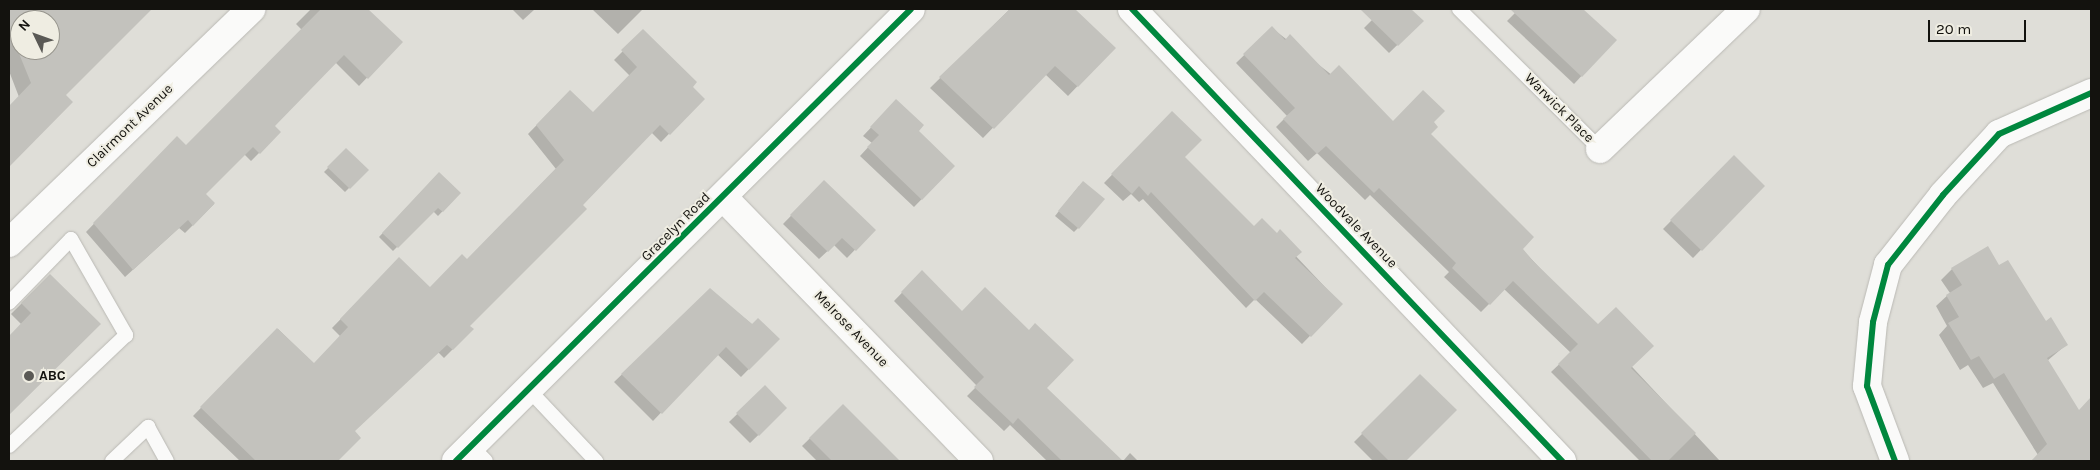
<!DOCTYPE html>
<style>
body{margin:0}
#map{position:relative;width:2100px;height:470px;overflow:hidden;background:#dfded8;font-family:Karla,sans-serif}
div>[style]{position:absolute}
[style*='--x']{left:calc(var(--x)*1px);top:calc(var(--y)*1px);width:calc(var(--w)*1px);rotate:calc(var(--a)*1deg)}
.shadow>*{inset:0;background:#0003}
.building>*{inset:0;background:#c3c2bd}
.roads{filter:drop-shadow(0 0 1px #bab9b4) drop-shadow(0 0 1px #bab9b4)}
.service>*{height:14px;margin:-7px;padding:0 7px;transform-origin:7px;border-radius:7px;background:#fafaf9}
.minor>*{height:28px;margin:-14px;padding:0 14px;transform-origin:14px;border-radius:14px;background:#fafaf9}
.cycleway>*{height:6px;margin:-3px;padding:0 3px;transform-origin:3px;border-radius:3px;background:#00873e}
.dots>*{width:14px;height:14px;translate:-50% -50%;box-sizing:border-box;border:2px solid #efede2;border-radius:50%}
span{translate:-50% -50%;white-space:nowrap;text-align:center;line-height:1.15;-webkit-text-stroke:4px #efede2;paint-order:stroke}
.street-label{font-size:14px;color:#13120e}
.poi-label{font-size:14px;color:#13120e;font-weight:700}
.left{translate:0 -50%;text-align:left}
.frame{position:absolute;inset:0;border:10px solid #13120e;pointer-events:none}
.north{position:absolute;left:10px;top:10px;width:50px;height:50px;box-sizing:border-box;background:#efede2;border:1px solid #97958d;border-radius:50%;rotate:312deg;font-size:14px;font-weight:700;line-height:20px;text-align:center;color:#13120e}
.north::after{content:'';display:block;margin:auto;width:18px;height:22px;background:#5a5955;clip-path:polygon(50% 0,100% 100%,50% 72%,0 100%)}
.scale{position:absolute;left:1928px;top:20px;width:98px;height:22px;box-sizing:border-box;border:2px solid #13120e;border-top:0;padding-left:6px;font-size:15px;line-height:18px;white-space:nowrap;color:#13120e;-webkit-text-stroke:4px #efede2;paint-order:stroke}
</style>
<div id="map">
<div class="shadow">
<i style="clip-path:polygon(evenodd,9px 9px,140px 9px,143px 16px,64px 95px,71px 102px,9px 165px,9px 107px,19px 97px,9px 71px,9px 9px,20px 20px,50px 20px,50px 50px,20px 50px,20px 20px)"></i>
<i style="clip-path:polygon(311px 9px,367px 9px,401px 42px,359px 86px,335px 62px,273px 126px,280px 132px,251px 161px,244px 154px,204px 194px,214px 204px,185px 233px,179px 228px,125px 277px,86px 232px,177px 138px,186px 147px,302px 30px,296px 24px)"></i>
<i style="clip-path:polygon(512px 9px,535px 9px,523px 20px)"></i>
<i style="clip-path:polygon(592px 9px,643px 9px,618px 34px)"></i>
<i style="clip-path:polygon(1010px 9px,1073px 9px,1114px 48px,1068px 96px,1045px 74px,983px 138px,930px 88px)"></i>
<i style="clip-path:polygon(1383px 9px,1410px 9px,1422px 21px,1389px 53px,1364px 28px)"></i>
<i style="clip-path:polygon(1519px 9px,1581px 9px,1615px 40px,1574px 84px,1507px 21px)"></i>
<i style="clip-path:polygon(1272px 28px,1393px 123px,1432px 122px,1429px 134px,1522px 249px,1720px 461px,1640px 461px,1551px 372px,1571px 353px,1504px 289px,1481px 312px,1444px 277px,1449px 272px,1370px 195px,1365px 200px,1317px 153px,1308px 161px,1276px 127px,1287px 116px,1236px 63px)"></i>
<i style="clip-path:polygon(643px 31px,703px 99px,661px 142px,651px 132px,469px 326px,472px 329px,452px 350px,444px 358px,438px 352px,353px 432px,359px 438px,337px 461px,240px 461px,193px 416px,278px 329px,314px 364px,341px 337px,332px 328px,399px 259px,430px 289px,467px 260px,556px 169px,528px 134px,570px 91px,593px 113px,630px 76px,614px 60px)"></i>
<i style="clip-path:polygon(896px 101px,918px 131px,954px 166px,914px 207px,860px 156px,872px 143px,863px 136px)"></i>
<i style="clip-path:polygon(1172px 113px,1183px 157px,1253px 228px,1276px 235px,1341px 304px,1302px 344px,1255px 299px,1246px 308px,1143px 199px,1139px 202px,1131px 194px,1123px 201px,1104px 183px)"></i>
<i style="clip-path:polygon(346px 150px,367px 170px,345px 192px,324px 172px)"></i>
<i style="clip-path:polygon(1734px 157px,1763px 186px,1693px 258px,1663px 229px)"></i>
<i style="clip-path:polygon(439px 173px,460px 193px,438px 216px,433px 211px,393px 251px,379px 237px)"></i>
<i style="clip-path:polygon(824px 182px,874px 230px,847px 258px,834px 245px,819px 259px,783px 224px)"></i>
<i style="clip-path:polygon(1079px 186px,1078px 228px,1074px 232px,1055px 216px)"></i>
<i style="clip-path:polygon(1999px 267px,2066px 345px,2047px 361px,2078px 412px,2091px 399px,2091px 461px,2032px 461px,2038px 455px,1993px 383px,1983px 388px,1968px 365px,1960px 370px,1939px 335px,1947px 326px,1936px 306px,1950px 293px,1941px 280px,1952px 269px)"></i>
<i style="clip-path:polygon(922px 272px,962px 313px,1121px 461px,1047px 461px,1010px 425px,1004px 431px,967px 396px,977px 386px,894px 301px)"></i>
<i style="clip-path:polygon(50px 275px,99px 324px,9px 414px,9px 338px,22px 325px,11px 314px)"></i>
<i style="clip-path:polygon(710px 290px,753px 325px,778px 339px,741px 377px,717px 354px,653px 421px,614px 382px)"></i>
<i style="clip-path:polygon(1420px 376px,1455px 410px,1404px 461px,1373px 461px,1354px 442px)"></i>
<i style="clip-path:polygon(765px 387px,786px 408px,750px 443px,729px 422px)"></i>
<i style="clip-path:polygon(843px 406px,898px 461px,817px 461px,802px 446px)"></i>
<i style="clip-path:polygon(1130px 453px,1138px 461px,1123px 461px)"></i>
</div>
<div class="building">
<i style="clip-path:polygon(evenodd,9px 9px,152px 9px,66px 95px,73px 102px,9px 167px,9px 106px,31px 83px,9px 29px,9px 9px,20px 20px,50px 20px,50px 50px,20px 50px,20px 20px)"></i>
<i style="clip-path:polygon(321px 9px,368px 9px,403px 42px,368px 79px,344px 55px,275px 126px,281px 132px,260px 154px,253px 147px,206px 194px,215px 203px,193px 226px,188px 220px,133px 270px,93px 223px,177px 136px,186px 145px)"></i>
<i style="clip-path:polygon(1010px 9px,1075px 9px,1116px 48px,1078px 87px,1055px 66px,994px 129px,939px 77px)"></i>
<i style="clip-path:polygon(1360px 9px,1411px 9px,1424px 21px,1398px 46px)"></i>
<i style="clip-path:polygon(1510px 9px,1583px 9px,1617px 40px,1582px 77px)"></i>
<i style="clip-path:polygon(1272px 26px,1285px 40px,1290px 34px,1329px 75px,1339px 65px,1393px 121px,1423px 90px,1445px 111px,1434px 122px,1438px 127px,1431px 134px,1534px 237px,1523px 249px,1533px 261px,1598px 324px,1616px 307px,1654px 346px,1631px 368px,1696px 433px,1668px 461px,1652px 461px,1558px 364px,1578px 344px,1513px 281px,1490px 305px,1452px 268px,1456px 263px,1379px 188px,1374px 193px,1326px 146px,1317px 154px,1283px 119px,1295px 108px,1243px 54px)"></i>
<i style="clip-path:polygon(643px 29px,697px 82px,693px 87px,705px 99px,670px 135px,660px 125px,583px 205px,587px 209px,470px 326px,474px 329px,453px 350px,447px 345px,355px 431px,361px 438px,338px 461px,256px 461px,200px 407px,277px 328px,314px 363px,348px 327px,340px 319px,399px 257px,430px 287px,462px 254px,467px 259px,564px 160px,536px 125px,570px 90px,593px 112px,637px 67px,621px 50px)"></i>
<i style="clip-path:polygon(896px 99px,924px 125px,919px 131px,955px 166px,922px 200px,867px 147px,879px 135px,870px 127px)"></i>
<i style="clip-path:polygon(1172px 111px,1202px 140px,1185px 157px,1254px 226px,1262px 218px,1277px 233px,1280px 229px,1302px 252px,1295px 258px,1343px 304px,1311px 337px,1264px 292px,1255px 301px,1151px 192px,1148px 196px,1139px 186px,1132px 194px,1111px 174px)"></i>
<i style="clip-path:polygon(346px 148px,369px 170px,350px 189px,327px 167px)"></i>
<i style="clip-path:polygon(1734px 155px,1765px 186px,1702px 251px,1670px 220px)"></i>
<i style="clip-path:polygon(439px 172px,461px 193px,443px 212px,438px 208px,398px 248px,382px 233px)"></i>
<i style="clip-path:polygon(824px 180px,876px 230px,856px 251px,842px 238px,828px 252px,790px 215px)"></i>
<i style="clip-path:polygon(1083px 181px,1105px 199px,1079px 229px,1058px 211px)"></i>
<i style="clip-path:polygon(1988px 246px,1999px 265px,2008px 260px,2046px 321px,2051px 317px,2068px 345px,2047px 358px,2079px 410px,2091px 397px,2091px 461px,2031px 461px,2047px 444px,2004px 373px,1994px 379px,1979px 356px,1971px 360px,1948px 323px,1959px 317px,1946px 295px,1962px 285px,1951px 268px)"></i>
<i style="clip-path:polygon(922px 270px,962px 311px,985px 287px,1029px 330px,1035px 323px,1074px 360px,1047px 388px,1123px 461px,1062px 461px,1018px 418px,1013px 424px,974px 387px,984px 377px,901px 292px)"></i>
<i style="clip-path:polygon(50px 274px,101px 324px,9px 415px,9px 336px,31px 313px,21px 303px)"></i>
<i style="clip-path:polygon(710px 288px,752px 324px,758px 318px,780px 339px,749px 370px,726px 347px,662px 414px,621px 374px)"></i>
<i style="clip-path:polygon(1420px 374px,1457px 410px,1406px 461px,1389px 461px,1361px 433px)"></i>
<i style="clip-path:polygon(765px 385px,787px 408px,759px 436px,736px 413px)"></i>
<i style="clip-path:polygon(843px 404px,900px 461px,832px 461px,809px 438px)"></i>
</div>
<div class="roads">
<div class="service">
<i style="--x:1459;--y:9;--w:199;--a:44.8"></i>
<i style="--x:9;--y:303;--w:89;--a:-45.9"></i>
<i style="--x:71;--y:239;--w:111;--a:60.2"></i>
<i style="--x:126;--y:335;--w:161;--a:136.5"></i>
<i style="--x:529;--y:390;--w:98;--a:46.7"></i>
<i style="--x:471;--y:446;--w:21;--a:45"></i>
<i style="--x:112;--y:461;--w:50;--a:-43.4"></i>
<i style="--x:148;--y:427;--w:39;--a:61"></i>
</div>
<div class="minor">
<i style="--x:1132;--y:9;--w:624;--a:46.43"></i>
<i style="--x:1600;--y:149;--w:202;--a:-43.8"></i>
<i style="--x:723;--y:197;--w:368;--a:45.9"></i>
<i style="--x:9;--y:243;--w:337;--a:-44"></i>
<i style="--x:456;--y:461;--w:641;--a:-44.81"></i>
<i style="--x:1895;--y:461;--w:80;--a:-110.5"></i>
<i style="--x:1867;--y:386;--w:64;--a:-84.6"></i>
<i style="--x:1873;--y:322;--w:59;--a:-75.3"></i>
<i style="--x:1888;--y:265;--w:89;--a:-51.8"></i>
<i style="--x:1943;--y:195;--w:83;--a:-47.4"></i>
<i style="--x:1999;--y:134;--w:101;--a:-24"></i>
</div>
</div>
<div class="cycleway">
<i style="--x:1132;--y:9;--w:624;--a:46.43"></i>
<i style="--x:456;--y:461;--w:641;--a:-44.81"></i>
<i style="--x:1895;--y:461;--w:80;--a:-110.5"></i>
<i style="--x:1867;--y:386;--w:64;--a:-84.6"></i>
<i style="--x:1873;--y:322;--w:59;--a:-75.3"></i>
<i style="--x:1888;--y:265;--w:89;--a:-51.8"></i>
<i style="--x:1943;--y:195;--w:83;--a:-47.4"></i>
<i style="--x:1999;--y:134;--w:101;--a:-24"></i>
</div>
<div class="dots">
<i style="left:29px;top:376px;background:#5a5955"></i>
</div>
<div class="street-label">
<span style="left:1559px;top:108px;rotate:45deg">Warwick Place</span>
<span style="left:130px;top:126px;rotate:-44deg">Clairmont Avenue</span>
<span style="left:1356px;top:226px;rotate:46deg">Woodvale Avenue</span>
<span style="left:676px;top:227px;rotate:-45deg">Gracelyn Road</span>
<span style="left:851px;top:329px;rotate:46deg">Melrose Avenue</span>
</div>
<div class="poi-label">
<span class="left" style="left:39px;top:376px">ABC</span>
</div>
<div class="frame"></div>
<div class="north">N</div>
<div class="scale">20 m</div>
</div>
